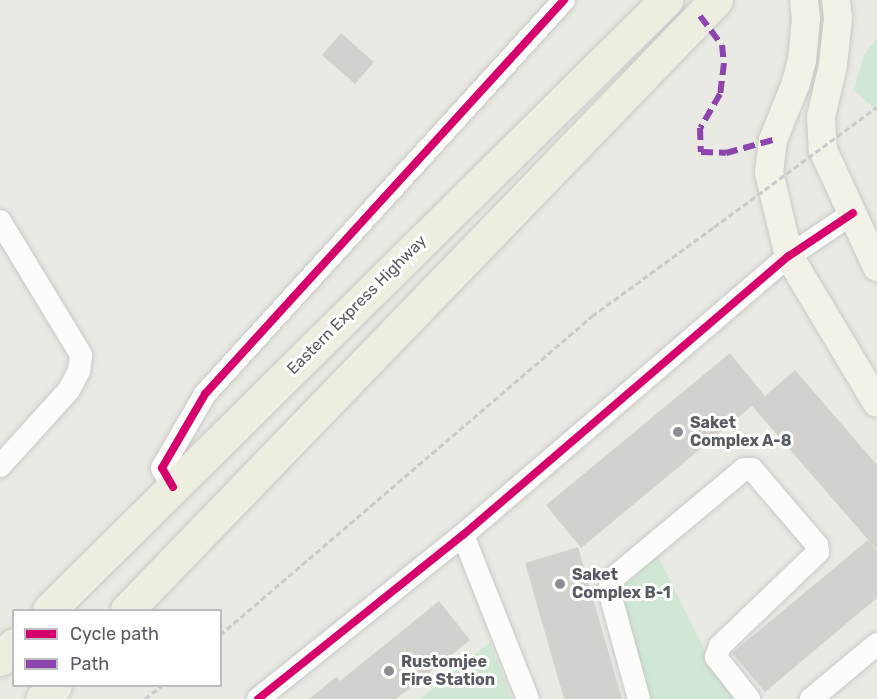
<!DOCTYPE html>
<style>
body{margin:0}
#map{position:relative;width:877px;height:699px;overflow:hidden;background:#eaeae4;font-family:Rubik,sans-serif}
div>[style]{position:absolute}
[style*='--x']{left:calc(var(--x)*1px);top:calc(var(--y)*1px);width:calc(var(--w)*1px);rotate:calc(var(--a)*1deg)}
.green>*{inset:0;background:#d0e8d3}
.building>*{inset:0;background:#d2d1ce}
.path>*{height:3px;margin-top:-1.5px;transform-origin:0;background:repeating-linear-gradient(90deg,#c6ccca 0 6px,transparent 0 9px)}
.roads{filter:drop-shadow(0 0 2px #c8c8c7) drop-shadow(0 0 2px #c8c8c7)}
.minor>*{height:22px;margin:-11px;padding:0 11px;transform-origin:11px;border-radius:11px;background:#fcfcfb}
.major>*{height:28px;margin:-14px;padding:0 14px;transform-origin:14px;border-radius:14px;background:#f2f2e7}
.highway>*{height:33px;margin:-16.5px;padding:0 16.5px;transform-origin:16.5px;border-radius:16.5px;background:#eeeee0}
.path-bridge>*{height:3px;margin-top:-1.5px;transform-origin:0;background:repeating-linear-gradient(90deg,#c6ccca 0 6px,transparent 0 9px)}
.quiet>*{height:6px;margin-top:-3px;transform-origin:0;background:repeating-linear-gradient(90deg,#8e44ad 0 12px,transparent 0 18px)}
.cycleway>*{height:8px;margin:-4px;padding:0 4px;transform-origin:4px;border-radius:4px;background:#d6006c}
.dots>*{width:16px;height:16px;translate:-50% -50%;box-sizing:border-box;border:3px solid #fff;border-radius:50%}
span{translate:-50% -50%;white-space:nowrap;text-align:center;line-height:1.15;-webkit-text-stroke:6px #fff;paint-order:stroke}
.street-label{font-size:16px;color:#595b63}
.poi-label{font-size:16px;color:#595b63;font-weight:700}
.left{translate:0 -50%;text-align:left}
.legend{position:absolute;left:12px;top:609px;width:210px;height:78px;box-sizing:border-box;background:#fff;border:2px solid #bdbdc1;margin:0;padding:8px 10px;list-style:none;font-size:18px;color:#595b63}
.legend li{display:flex;align-items:center;gap:12px;height:30px}
.legend b{width:30px;border:2px solid #bdbdc1}
</style>
<div id="map">
<div class="green">
<i style="clip-path:polygon(877px 38px,877px 111px,854px 90px,864px 55px)"></i>
<i style="clip-path:polygon(657px 554px,711px 663px,738px 699px,649px 699px,621px 589px)"></i>
<i style="clip-path:polygon(490px 642px,512px 699px,420px 699px)"></i>
</div>
<div class="building">
<i style="clip-path:polygon(341px 33px,374px 62px,355px 84px,322px 55px)"></i>
<i style="clip-path:polygon(730px 353px,765px 396px,795px 370px,877px 465px,877px 550px,752px 406px,581px 548px,546px 505px)"></i>
<i style="clip-path:polygon(868px 540px,877px 551px,877px 598px,765px 692px,732px 653px)"></i>
<i style="clip-path:polygon(578px 547px,622px 699px,564px 699px,525px 563px)"></i>
<i style="clip-path:polygon(439px 601px,470px 640px,396px 699px,309px 699px,336px 677px,340px 681px)"></i>
</div>
<div class="path">
<i style="--x:220;--y:635;--w:490;--a:-40.6"></i>
<i style="--x:592;--y:316;--w:151;--a:-36.1"></i>
<i style="--x:145;--y:699;--w:21;--a:-39"></i>
</div>
<div class="roads">
<div class="minor">
<i style="--x:0;--y:221;--w:157;--a:58.8"></i>
<i style="--x:81;--y:355;--w:16;--a:97"></i>
<i style="--x:79;--y:371;--w:21;--a:118"></i>
<i style="--x:69;--y:390;--w:103;--a:132.2"></i>
<i style="--x:173;--y:487;--w:22;--a:-120"></i>
<i style="--x:162;--y:468;--w:86;--a:-59.8"></i>
<i style="--x:205;--y:394;--w:533;--a:-47.66"></i>
<i style="--x:463;--y:535;--w:176;--a:68.4"></i>
<i style="--x:258;--y:699;--w:263;--a:-38.7"></i>
<i style="--x:463;--y:535;--w:429;--a:-40.6"></i>
<i style="--x:789;--y:256;--w:77;--a:-33.9"></i>
<i style="--x:639;--y:699;--w:113;--a:-105.4"></i>
<i style="--x:609;--y:590;--w:10;--a:-79"></i>
<i style="--x:611;--y:580;--w:173;--a:-39.8"></i>
<i style="--x:744;--y:469;--w:8;--a:0"></i>
<i style="--x:752;--y:469;--w:100;--a:49.5"></i>
<i style="--x:817;--y:545;--w:7;--a:82"></i>
<i style="--x:818;--y:552;--w:136;--a:136.2"></i>
<i style="--x:720;--y:646;--w:12;--a:110"></i>
<i style="--x:716;--y:657;--w:53;--a:51.8"></i>
<i style="--x:811;--y:699;--w:86;--a:-39.8"></i>
</div>
<div class="major">
<i style="--x:804;--y:0;--w:18;--a:84"></i>
<i style="--x:806;--y:18;--w:42;--a:95.4"></i>
<i style="--x:802;--y:60;--w:24;--a:105"></i>
<i style="--x:796;--y:83;--w:61;--a:112"></i>
<i style="--x:773;--y:140;--w:33;--a:97"></i>
<i style="--x:769;--y:173;--w:85;--a:76.5"></i>
<i style="--x:789;--y:256;--w:171;--a:59.1"></i>
<i style="--x:836;--y:0;--w:18;--a:84"></i>
<i style="--x:838;--y:18;--w:47;--a:96.1"></i>
<i style="--x:833;--y:65;--w:53;--a:103"></i>
<i style="--x:821;--y:117;--w:33;--a:87"></i>
<i style="--x:823;--y:150;--w:129;--a:65.2"></i>
</div>
<div class="highway">
<i style="--x:49;--y:610;--w:868;--a:-44.67"></i>
<i style="--x:127;--y:610;--w:848;--a:-46"></i>
<i style="--x:0;--y:659;--w:20;--a:-45"></i>
<i style="--x:42;--y:699;--w:18;--a:-45"></i>
</div>
</div>
<div class="path-bridge">
<i style="--x:714;--y:227;--w:202;--a:-36.4"></i>
</div>
<div class="quiet">
<i style="--x:700;--y:16;--w:36;--a:53"></i>
<i style="--x:722;--y:45;--w:18;--a:84"></i>
<i style="--x:724;--y:63;--w:31;--a:97"></i>
<i style="--x:720;--y:94;--w:39;--a:120"></i>
<i style="--x:700;--y:128;--w:24;--a:88"></i>
<i style="--x:701;--y:152;--w:25;--a:2"></i>
<i style="--x:726;--y:153;--w:49;--a:-15.5"></i>
</div>
<div class="cycleway">
<i style="--x:173;--y:487;--w:22;--a:-120"></i>
<i style="--x:162;--y:468;--w:86;--a:-59.8"></i>
<i style="--x:205;--y:394;--w:533;--a:-47.66"></i>
<i style="--x:258;--y:699;--w:263;--a:-38.7"></i>
<i style="--x:463;--y:535;--w:429;--a:-40.6"></i>
<i style="--x:789;--y:256;--w:77;--a:-33.9"></i>
</div>
<div class="dots">
<i style="left:678px;top:432px;background:#8c8d90"></i>
<i style="left:560px;top:584px;background:#8c8d90"></i>
<i style="left:389px;top:671px;background:#8c8d90"></i>
</div>
<div class="street-label">
<span style="left:357px;top:305px;rotate:-45deg">Eastern Express Highway</span>
</div>
<div class="poi-label">
<span class="left" style="left:690px;top:432px">Saket<br>Complex A-8</span>
<span class="left" style="left:572px;top:584px">Saket<br>Complex B-1</span>
<span class="left" style="left:401px;top:671px">Rustomjee<br>Fire Station</span>
</div>
<ul class="legend">
<li><b style="height:8px;background:#d6006c"></b>Cycle path</li>
<li><b style="height:8px;background:#8e44ad"></b>Path</li>
</ul>
</div>
